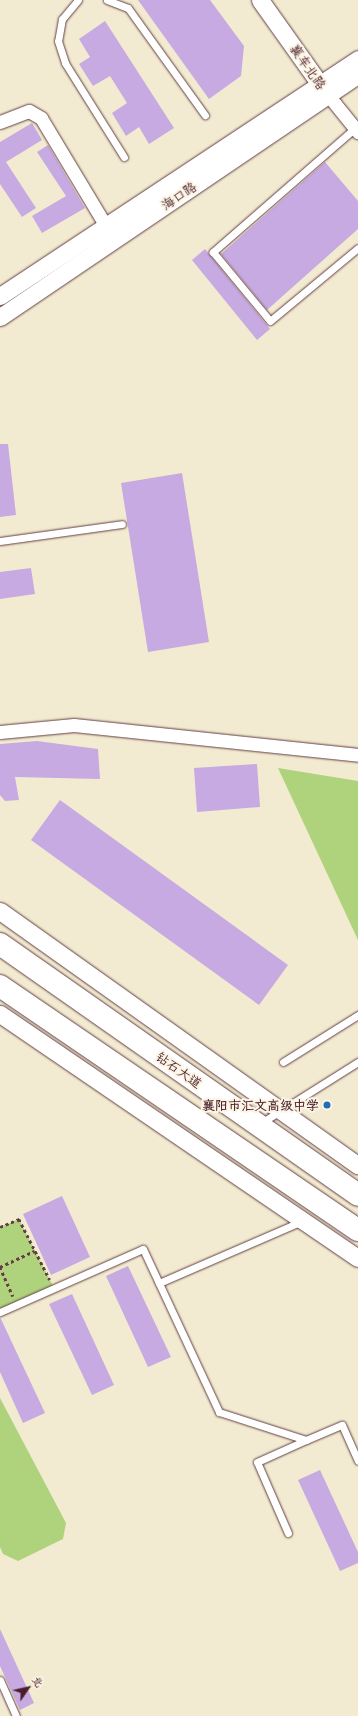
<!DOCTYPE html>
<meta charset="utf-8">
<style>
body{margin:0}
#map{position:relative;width:358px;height:1716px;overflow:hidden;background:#f3ebd1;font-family:"Playpen Sans","LXGW WenKai TC",sans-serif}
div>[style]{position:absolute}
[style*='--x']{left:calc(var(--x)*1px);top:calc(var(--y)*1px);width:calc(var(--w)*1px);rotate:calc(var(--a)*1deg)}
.green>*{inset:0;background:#aed37c}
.building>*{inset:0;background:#c6aae1}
.path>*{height:2.5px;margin-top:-1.25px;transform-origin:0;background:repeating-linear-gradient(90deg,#633e44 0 3px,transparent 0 6px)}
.roads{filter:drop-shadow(0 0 1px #633e44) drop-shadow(0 0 1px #633e44)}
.service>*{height:7px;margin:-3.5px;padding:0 3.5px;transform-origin:3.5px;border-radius:3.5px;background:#fff}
.minor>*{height:13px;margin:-6.5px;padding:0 6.5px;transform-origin:6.5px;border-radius:6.5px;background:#fff}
.tertiary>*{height:17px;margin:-8.5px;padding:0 8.5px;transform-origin:8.5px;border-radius:8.5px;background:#fff}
.trunk>*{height:22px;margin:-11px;padding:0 11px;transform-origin:11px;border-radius:11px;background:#fff}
.dots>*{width:11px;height:11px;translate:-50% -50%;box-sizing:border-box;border:2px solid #fcf5e5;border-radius:50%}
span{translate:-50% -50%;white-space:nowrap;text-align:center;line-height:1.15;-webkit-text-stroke:4px #fcf5e5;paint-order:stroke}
.street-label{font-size:13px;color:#4a1f2b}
.poi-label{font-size:13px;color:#4a1f2b;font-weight:700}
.right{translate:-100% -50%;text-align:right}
.north{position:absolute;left:8px;top:1668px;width:40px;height:40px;-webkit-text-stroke:3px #fcf5e5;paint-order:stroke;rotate:56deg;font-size:11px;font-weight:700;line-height:16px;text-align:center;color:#4a1f2b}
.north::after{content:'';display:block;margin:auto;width:14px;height:18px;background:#4a1f2b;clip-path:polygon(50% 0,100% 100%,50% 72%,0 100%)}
</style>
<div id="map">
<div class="green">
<i style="clip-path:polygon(278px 768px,358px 781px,358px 940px)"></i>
<i style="clip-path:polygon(19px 1219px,54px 1288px,0 1312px,0 1227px)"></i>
<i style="clip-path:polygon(0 1398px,66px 1523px,63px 1539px,18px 1561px,3px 1554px,0 1547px)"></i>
</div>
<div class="building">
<i style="clip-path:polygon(138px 0,210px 0,244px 46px,241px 76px,209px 99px)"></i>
<i style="clip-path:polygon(105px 21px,174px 128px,149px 144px,139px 127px,126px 136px,112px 113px,127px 103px,110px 76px,93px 86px,79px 64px,90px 57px,79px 39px)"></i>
<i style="clip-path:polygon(32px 123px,42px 140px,6px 162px,36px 208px,22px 217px,0 184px,0 142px)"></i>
<i style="clip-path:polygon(48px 145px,85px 208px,42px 233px,32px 216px,66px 196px,37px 152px)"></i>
<i style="clip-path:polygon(325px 162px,358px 201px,358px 229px,267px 310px,221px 254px)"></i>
<i style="clip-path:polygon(205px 249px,270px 329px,257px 340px,192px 260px)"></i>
<i style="clip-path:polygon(0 444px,8px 444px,16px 515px,0 517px)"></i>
<i style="clip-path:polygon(182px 473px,209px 642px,148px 652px,121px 483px)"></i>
<i style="clip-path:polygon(31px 568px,35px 594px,0 599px,0 572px)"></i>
<i style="clip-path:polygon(37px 741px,98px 749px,100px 779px,15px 777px,19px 800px,5px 801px,0 795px,0 744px)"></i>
<i style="clip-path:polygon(257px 764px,260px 807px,197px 812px,194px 768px)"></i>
<i style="clip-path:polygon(60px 800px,288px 965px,259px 1005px,31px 840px)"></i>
<i style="clip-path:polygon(62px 1196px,90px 1257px,51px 1275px,23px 1214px)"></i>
<i style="clip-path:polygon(128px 1266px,171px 1357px,148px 1367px,106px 1276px)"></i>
<i style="clip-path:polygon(72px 1294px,114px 1385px,92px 1395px,49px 1304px)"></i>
<i style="clip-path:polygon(0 1317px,45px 1413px,23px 1423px,0 1372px)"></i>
<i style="clip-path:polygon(320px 1470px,358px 1552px,358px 1563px,340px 1571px,298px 1480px)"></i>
<i style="clip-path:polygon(0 1629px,34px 1703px,20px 1710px,0 1666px)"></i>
</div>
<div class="path">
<i style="--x:0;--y:1227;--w:21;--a:-23"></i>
<i style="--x:19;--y:1219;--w:68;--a:63.1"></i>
<i style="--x:0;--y:1267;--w:32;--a:66"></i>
<i style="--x:0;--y:1267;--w:38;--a:-25"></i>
</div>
<div class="roads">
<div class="service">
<i style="--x:78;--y:0;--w:25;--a:130"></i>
<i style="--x:62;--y:19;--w:22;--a:100"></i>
<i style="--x:58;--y:41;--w:23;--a:72"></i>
<i style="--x:65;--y:63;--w:111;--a:57.9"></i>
<i style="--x:107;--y:0;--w:22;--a:21"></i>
<i style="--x:128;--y:8;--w:132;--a:54.3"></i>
<i style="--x:355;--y:128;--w:189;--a:138.9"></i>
<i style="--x:213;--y:252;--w:89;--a:50.4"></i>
<i style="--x:270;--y:321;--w:114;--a:-39.7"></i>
<i style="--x:0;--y:541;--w:123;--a:-7.9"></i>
<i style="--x:283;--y:1062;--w:89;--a:-32.1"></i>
<i style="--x:261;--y:1123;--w:115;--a:-32.2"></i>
<i style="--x:159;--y:1283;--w:156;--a:-23.4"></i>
<i style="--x:0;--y:1312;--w:156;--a:-23.8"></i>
<i style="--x:143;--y:1249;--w:180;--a:65"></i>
<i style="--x:219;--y:1412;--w:91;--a:17.8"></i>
<i style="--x:306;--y:1440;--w:39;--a:-23"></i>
<i style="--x:342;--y:1425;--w:39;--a:66"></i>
<i style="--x:288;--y:1533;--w:77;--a:-113.6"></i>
<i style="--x:257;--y:1462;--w:54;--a:-24.2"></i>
<i style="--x:0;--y:1680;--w:39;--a:66"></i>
</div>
<div class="minor">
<i style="--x:328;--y:95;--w:48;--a:51"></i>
<i style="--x:0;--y:122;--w:31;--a:-21"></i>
<i style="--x:29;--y:111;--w:14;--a:30"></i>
<i style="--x:41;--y:118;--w:134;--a:59"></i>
<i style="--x:0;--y:732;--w:74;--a:-5.4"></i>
<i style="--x:74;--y:725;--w:286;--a:6"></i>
</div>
<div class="tertiary">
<i style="--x:260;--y:0;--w:114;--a:54.6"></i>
<i style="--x:0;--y:296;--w:429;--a:-33.5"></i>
<i style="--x:0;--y:317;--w:432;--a:-34.1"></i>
<i style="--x:0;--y:911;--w:439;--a:35.4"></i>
<i style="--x:0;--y:1014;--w:433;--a:34.3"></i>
</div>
<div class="trunk">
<i style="--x:0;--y:944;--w:437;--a:35"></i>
<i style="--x:0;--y:986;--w:433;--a:34.3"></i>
</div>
</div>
<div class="dots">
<i style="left:327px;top:1105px;background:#1f6fb2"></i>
</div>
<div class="street-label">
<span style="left:308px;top:67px;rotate:55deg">襄车北路</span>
<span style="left:179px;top:196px;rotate:-34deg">海口路</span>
<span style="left:179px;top:1070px;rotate:35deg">钻石大道</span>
</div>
<div class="poi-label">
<span class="right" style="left:319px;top:1105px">襄阳市汇文高级中学</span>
</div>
<div class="north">北</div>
</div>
